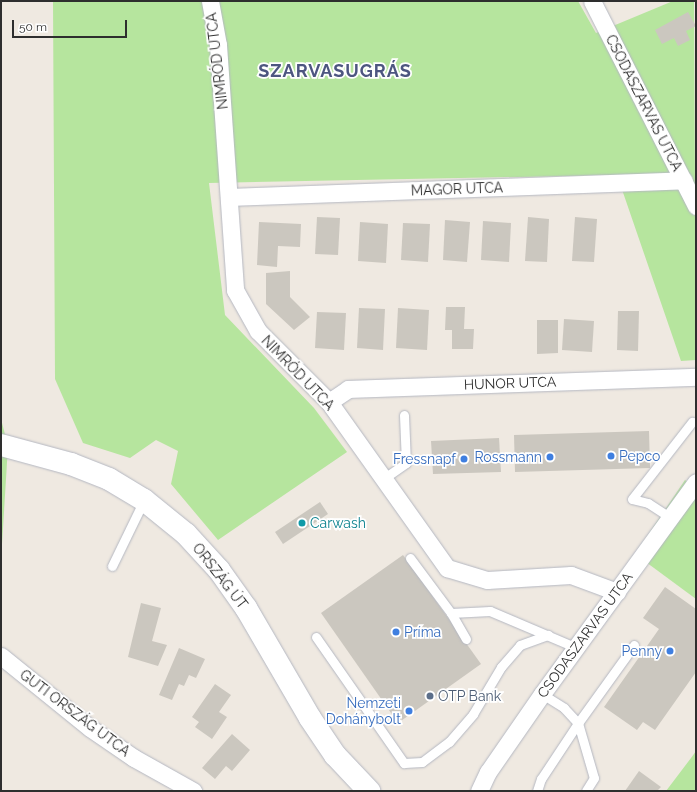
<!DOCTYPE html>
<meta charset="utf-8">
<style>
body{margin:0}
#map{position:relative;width:697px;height:792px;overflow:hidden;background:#efe9e1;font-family:Raleway,sans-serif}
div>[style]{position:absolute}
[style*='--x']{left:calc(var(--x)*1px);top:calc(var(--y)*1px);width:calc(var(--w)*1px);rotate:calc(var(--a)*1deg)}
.green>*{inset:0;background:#b6e59e}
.building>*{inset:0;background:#cbc7bf}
.roads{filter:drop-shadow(0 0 1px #b4b7c1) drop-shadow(0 0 1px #b4b7c1)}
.service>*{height:9px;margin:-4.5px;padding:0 4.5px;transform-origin:4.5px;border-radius:4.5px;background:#fff}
.minor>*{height:17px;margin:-8.5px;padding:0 8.5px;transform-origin:8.5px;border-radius:8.5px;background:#fff}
.secondary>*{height:22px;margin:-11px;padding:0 11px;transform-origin:11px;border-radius:11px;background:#fff}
.dots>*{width:11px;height:11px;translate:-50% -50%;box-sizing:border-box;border:2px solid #fff;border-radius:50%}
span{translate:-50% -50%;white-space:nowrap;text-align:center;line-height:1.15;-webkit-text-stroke:3.5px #fff;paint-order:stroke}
.street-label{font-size:14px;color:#2e2e2e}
.shop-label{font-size:14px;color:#366cbe}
.left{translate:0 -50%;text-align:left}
.right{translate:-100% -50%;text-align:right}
.culture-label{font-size:14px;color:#0d838f}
.service-label{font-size:14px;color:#4e5e75}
.district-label{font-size:18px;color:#4d5680;font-weight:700;letter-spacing:1px}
.frame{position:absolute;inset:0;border:2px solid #2e2e2e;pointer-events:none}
.scale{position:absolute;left:12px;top:20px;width:115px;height:18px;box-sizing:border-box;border:2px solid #2e2e2e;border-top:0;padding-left:5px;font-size:12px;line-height:14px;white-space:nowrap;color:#2e2e2e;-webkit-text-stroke:3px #fff;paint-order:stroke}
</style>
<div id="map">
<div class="green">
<i style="clip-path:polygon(53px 1px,578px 1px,596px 33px,673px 1px,694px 1px,696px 360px,681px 361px,617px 175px,209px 183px,225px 315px,314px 408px,347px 452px,218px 540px,171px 484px,178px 451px,156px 440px,130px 458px,83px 443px,55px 379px)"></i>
<i style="clip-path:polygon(1px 419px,8px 446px,1px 561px)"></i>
<i style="clip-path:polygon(685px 480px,696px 488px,696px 599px,635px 554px)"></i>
<i style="clip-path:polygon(696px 751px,696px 791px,666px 791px,691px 758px)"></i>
</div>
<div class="building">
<i style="clip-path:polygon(688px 12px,696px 26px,686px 31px,690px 40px,678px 46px,674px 38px,662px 44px,655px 30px)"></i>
<i style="clip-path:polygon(317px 217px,340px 218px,338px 255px,315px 254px)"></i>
<i style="clip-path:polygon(528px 217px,549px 219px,547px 262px,525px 261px)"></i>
<i style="clip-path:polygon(575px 217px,597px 219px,594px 262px,572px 261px)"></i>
<i style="clip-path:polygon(445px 220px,470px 222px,467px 262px,443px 260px)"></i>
<i style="clip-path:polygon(483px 221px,511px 223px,509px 262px,481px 260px)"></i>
<i style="clip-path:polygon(259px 222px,301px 224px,300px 247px,278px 246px,277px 267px,257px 265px)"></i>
<i style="clip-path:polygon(360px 222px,388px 224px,386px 263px,358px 261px)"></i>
<i style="clip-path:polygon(403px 223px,430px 224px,428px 262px,401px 260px)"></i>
<i style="clip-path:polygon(290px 271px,290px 297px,310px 317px,294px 330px,266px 304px,266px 273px)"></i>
<i style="clip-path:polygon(446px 307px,465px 307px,464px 329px,474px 329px,473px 349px,452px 349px,452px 330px,445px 330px)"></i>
<i style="clip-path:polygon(359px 308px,385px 309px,383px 350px,357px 348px)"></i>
<i style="clip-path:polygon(398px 308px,429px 310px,427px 350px,396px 348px)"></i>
<i style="clip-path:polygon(618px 311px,639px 311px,638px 351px,617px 350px)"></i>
<i style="clip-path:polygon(317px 312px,346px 313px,344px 350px,315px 348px)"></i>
<i style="clip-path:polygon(564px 319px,594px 321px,592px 352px,562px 350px)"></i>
<i style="clip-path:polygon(537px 320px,558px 320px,558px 353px,537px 354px)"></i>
<i style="clip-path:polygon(649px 431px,650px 468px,515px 472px,514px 435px)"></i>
<i style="clip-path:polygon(499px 438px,501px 472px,433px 474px,431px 441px)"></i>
<i style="clip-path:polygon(320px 502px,328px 514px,283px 544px,275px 532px)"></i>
<i style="clip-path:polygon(403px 555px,481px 664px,398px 723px,321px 613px)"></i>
<i style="clip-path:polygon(665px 587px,696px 609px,696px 672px,655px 730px,643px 722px,637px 730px,604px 707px,659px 629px,643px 618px)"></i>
<i style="clip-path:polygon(141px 603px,161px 608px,152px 641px,167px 645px,158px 666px,128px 657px)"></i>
<i style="clip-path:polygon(179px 648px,205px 659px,196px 678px,189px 675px,184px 686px,179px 684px,172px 700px,159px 695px)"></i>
<i style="clip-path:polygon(215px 684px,231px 695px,219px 712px,227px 717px,212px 739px,195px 727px,199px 722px,192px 717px)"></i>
<i style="clip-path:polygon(232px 734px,250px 750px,232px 771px,226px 766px,215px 779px,202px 768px)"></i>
<i style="clip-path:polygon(639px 771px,661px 787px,657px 791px,625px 791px)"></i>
</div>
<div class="roads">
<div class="service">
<i style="--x:383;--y:479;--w:28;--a:-35"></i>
<i style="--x:406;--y:463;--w:48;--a:-92.4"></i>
<i style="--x:671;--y:518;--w:27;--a:-147"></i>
<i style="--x:648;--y:503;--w:16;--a:-166"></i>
<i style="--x:632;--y:499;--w:98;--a:-52.1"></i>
<i style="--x:410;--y:558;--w:69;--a:53.3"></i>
<i style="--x:451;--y:613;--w:39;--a:-3"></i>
<i style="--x:490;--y:611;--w:95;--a:23"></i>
<i style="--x:112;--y:566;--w:73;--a:-64.1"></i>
<i style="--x:451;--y:613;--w:30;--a:60"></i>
<i style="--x:316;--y:637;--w:154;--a:55.1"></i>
<i style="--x:404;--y:763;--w:18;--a:-3"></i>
<i style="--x:422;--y:762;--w:34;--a:-37"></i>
<i style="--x:449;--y:742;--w:37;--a:-49"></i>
<i style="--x:473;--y:714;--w:55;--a:-59.2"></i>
<i style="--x:501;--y:667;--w:29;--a:-49"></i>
<i style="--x:520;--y:645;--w:30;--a:-20"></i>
<i style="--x:542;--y:694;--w:26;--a:32"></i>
<i style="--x:564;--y:708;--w:21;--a:47"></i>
<i style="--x:578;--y:723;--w:57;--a:73.8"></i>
<i style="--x:594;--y:778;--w:15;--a:122"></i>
<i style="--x:537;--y:791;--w:13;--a:-72"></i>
<i style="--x:541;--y:779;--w:67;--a:-56.5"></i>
<i style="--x:578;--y:723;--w:96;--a:-54.3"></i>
</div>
<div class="minor">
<i style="--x:210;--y:1;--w:45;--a:79.7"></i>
<i style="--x:218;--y:45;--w:246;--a:86"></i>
<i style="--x:235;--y:290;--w:47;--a:60.7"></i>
<i style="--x:258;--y:331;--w:100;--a:45"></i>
<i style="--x:329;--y:402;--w:204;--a:54.6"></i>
<i style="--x:447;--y:568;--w:42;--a:16.7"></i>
<i style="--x:487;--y:580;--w:84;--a:-3.4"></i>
<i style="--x:571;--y:575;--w:49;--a:20.3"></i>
<i style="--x:592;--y:1;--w:230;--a:63.1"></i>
<i style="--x:230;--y:197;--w:454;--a:-2.1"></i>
<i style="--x:329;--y:402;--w:23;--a:-34"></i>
<i style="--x:348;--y:389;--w:348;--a:-2"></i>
<i style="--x:1;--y:656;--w:114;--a:39"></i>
<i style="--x:90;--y:728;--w:53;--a:34.3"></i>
<i style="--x:134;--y:758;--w:68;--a:29.2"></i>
<i style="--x:479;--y:791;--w:21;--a:-65"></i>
<i style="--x:488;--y:772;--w:95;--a:-55.3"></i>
<i style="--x:542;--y:694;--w:262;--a:-54"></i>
</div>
<div class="secondary">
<i style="--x:1;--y:445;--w:73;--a:15.2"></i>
<i style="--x:71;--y:464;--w:41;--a:21.5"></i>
<i style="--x:109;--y:479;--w:41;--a:31"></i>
<i style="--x:144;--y:500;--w:54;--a:39"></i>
<i style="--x:186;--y:534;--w:49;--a:47.5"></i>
<i style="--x:219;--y:570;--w:47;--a:54.6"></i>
<i style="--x:246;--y:608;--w:127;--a:59.8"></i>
<i style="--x:310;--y:718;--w:45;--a:56"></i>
<i style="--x:335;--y:755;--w:50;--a:46.6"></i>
</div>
</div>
<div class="dots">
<i style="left:611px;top:456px;background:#3f7fe0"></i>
<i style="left:550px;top:457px;background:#3f7fe0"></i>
<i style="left:464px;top:459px;background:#3f7fe0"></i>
<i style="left:302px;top:523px;background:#0f9aa8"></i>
<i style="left:396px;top:632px;background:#3f7fe0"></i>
<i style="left:670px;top:651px;background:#3f7fe0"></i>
<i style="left:430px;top:696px;background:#5c6f8a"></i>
<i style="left:409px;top:711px;background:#3f7fe0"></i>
</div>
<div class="street-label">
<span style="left:217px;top:61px;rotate:-97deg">NIMRÓD UTCA</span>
<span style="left:644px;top:103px;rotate:63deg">CSODASZARVAS UTCA</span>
<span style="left:457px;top:189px;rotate:-2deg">MAGOR UTCA</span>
<span style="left:298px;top:373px;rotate:46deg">NIMRÓD UTCA</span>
<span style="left:510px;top:383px;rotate:-2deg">HUNOR UTCA</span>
<span style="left:220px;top:576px;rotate:52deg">ORSZÁG ÚT</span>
<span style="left:585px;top:635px;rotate:-54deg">CSODASZARVAS UTCA</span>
<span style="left:75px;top:713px;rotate:37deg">GUTI ORSZÁG UTCA</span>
</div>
<div class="shop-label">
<span class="left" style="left:619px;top:456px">Pepco</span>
<span class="right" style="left:542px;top:457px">Rossmann</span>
<span class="right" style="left:456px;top:459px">Fressnapf</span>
<span class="left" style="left:404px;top:632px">Príma</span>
<span class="right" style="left:662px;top:651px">Penny</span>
<span class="right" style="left:401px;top:711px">Nemzeti<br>Dohánybolt</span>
</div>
<div class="culture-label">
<span class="left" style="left:310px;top:523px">Carwash</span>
</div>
<div class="service-label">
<span class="left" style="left:438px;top:696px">OTP Bank</span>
</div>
<div class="district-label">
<span style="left:335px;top:71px">SZARVASUGRÁS</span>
</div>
<div class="frame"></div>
<div class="scale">50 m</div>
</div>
